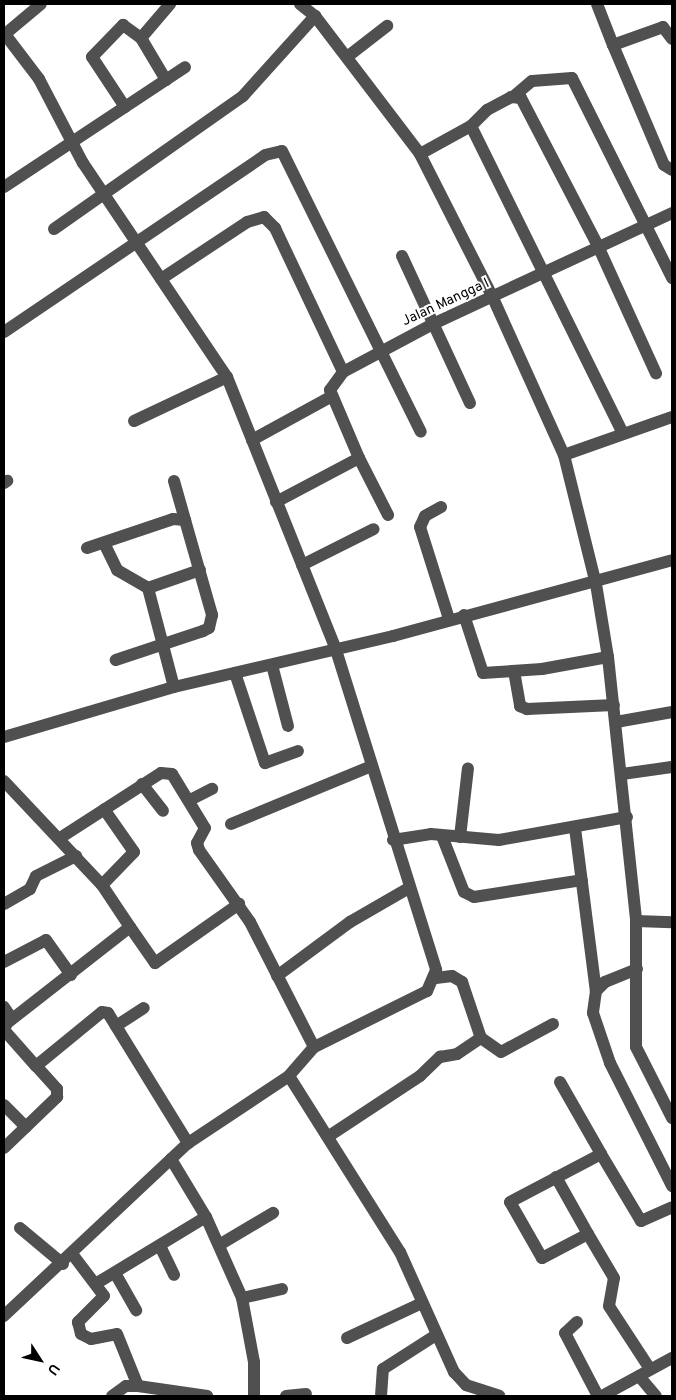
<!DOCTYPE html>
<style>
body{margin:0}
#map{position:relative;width:676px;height:1400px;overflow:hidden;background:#fff;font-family:Overpass,sans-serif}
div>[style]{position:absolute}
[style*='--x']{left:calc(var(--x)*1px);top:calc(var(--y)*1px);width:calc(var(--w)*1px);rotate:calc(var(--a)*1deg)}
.minor>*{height:12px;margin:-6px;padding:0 6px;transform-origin:6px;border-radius:6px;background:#505050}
span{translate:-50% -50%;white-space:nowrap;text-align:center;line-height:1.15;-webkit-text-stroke:4px #fff;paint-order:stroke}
.street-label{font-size:14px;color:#000}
.frame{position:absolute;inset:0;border:5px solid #000;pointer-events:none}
.north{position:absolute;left:15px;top:1335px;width:50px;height:50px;-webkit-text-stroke:4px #fff;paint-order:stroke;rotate:125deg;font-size:14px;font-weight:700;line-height:20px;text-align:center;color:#000}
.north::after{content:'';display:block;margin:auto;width:18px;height:22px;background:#000;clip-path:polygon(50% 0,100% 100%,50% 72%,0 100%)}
</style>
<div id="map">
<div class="minor">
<i style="--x:300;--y:4;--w:19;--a:39"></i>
<i style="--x:315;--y:16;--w:173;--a:52.7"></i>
<i style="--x:420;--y:154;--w:161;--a:63.1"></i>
<i style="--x:493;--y:298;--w:172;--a:65.7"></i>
<i style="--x:564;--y:455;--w:133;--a:76.1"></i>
<i style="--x:596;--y:584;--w:74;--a:80.7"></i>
<i style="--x:608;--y:657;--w:265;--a:83.9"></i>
<i style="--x:636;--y:921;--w:126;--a:90"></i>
<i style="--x:636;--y:1047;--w:80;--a:63.1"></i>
<i style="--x:597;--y:4;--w:44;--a:68.7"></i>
<i style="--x:613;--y:45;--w:53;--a:-19.8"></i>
<i style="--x:663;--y:27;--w:15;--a:53"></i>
<i style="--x:4;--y:33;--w:58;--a:52.7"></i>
<i style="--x:39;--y:79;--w:95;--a:62.4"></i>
<i style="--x:83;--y:163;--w:258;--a:56.1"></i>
<i style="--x:227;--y:377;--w:294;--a:68.2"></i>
<i style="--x:336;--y:650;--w:335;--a:72.6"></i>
<i style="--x:436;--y:970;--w:23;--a:113"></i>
<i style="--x:427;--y:991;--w:126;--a:153.6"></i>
<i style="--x:314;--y:1047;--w:38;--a:131"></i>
<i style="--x:289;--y:1076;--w:121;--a:146.4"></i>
<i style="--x:188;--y:1143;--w:253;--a:136.8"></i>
<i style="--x:4;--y:35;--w:48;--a:-40"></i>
<i style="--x:613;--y:45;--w:130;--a:67"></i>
<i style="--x:664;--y:165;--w:9;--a:32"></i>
<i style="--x:347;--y:57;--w:51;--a:-37.8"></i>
<i style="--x:166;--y:80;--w:49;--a:-120.8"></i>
<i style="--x:141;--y:38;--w:45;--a:-49.5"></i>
<i style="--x:514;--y:96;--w:23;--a:-40"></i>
<i style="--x:532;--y:81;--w:40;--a:-4.3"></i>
<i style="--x:572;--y:78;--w:224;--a:63.4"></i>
<i style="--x:125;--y:107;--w:60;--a:-123.4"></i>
<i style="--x:92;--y:57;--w:45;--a:-45.9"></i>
<i style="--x:123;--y:25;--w:22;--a:36"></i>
<i style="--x:471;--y:126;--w:343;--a:63.7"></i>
<i style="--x:420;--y:154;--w:58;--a:-28.8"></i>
<i style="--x:471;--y:126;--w:23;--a:-45"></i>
<i style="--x:487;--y:110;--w:27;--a:-28"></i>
<i style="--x:511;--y:97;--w:10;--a:6"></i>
<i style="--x:521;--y:98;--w:167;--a:62.5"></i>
<i style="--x:598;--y:246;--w:140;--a:65.5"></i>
<i style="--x:4;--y:187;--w:217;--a:-33.5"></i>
<i style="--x:54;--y:229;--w:231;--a:-35.1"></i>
<i style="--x:243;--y:96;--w:108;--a:-48"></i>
<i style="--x:402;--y:256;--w:162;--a:65.2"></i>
<i style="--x:161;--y:279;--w:103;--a:-33.5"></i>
<i style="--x:247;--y:222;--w:18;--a:-16"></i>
<i style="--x:264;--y:217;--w:16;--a:45"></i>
<i style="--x:275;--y:228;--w:159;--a:64.7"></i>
<i style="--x:4;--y:332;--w:315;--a:-34.1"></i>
<i style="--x:265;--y:155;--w:17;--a:-13"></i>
<i style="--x:282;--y:151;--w:313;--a:63.7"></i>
<i style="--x:134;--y:421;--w:103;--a:-25.3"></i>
<i style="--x:252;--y:440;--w:91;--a:-28.8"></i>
<i style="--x:564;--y:455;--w:114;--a:-19.4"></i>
<i style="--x:359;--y:458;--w:64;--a:63"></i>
<i style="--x:174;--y:481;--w:41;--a:74.2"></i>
<i style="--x:4;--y:483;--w:4;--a:-34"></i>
<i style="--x:276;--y:502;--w:94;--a:-27.9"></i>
<i style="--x:359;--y:458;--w:74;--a:-113.1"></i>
<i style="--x:330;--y:390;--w:22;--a:-54"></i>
<i style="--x:343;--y:372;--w:102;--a:-28.1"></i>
<i style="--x:433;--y:324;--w:264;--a:-24.9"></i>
<i style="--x:441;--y:507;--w:18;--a:151"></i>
<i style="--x:425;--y:516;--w:12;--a:114"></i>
<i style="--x:420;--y:527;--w:96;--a:72.5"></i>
<i style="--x:104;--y:543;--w:30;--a:64"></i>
<i style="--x:117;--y:570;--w:36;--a:30"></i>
<i style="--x:148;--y:588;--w:55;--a:-19.1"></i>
<i style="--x:87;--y:548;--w:91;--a:-18.6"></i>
<i style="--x:173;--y:519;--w:12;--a:5"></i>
<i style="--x:185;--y:520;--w:99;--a:74.1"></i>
<i style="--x:212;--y:615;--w:13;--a:103"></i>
<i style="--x:209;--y:628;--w:7;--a:153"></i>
<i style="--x:203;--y:631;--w:92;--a:161.6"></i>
<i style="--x:302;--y:565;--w:80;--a:-26.6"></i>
<i style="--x:148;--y:588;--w:102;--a:75.3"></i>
<i style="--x:464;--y:615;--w:61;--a:71.9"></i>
<i style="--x:483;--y:673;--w:59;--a:-3.9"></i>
<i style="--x:542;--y:669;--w:67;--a:-10.3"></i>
<i style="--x:272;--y:665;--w:63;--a:75.3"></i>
<i style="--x:514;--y:671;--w:36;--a:80"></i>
<i style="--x:520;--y:706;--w:8;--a:23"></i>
<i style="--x:527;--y:709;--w:87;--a:-2.6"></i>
<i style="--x:235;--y:673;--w:95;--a:71.6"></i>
<i style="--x:265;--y:763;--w:35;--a:-20"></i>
<i style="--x:616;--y:722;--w:57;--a:-10.1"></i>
<i style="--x:4;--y:737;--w:177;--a:-16.4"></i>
<i style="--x:174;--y:687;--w:225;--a:-13.1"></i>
<i style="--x:393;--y:636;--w:289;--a:-15.2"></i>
<i style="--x:622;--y:774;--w:50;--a:-8"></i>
<i style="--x:4;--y:781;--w:143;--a:46.7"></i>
<i style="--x:102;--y:885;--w:50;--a:56.3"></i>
<i style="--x:130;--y:927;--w:156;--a:142"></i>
<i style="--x:7;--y:1023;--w:8;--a:113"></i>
<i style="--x:4;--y:1030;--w:48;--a:48.4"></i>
<i style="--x:36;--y:1066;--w:85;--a:-39.3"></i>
<i style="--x:102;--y:1012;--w:6;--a:9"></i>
<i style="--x:108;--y:1013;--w:153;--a:58.4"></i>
<i style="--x:142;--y:784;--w:34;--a:52"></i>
<i style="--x:190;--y:800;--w:25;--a:-27"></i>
<i style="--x:231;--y:824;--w:152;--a:-22.4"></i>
<i style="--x:575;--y:828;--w:164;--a:82.7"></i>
<i style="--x:442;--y:836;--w:60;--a:68.6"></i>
<i style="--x:464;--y:892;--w:11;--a:27"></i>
<i style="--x:474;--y:897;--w:109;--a:-8.9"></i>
<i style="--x:460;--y:837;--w:69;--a:-83.4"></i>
<i style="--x:60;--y:838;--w:120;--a:-32.8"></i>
<i style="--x:161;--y:773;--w:11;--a:5"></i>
<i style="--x:172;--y:774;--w:63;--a:58.6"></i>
<i style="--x:205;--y:828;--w:17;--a:118"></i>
<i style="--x:197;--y:843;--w:7;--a:74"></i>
<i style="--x:199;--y:850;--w:88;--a:54.7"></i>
<i style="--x:250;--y:922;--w:140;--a:62.9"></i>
<i style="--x:393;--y:840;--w:38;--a:-9"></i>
<i style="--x:431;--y:834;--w:68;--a:5"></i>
<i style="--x:499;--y:840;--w:130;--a:-10.2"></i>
<i style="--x:102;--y:885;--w:46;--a:-45.9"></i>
<i style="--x:134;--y:852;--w:52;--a:-124.9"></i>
<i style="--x:4;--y:904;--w:30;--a:-30"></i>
<i style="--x:30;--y:889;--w:14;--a:-65"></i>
<i style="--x:36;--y:876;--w:45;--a:-26.6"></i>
<i style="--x:636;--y:921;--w:36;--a:2"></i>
<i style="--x:130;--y:927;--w:44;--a:55.2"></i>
<i style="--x:155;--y:963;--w:103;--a:-35.1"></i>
<i style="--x:4;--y:962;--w:47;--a:-27.6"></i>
<i style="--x:46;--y:940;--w:43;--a:54.5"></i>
<i style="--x:637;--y:969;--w:35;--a:158"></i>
<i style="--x:605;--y:982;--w:13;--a:135"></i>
<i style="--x:596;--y:991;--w:22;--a:98"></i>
<i style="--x:593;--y:1013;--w:53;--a:71.2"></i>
<i style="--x:610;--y:1063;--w:138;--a:63.2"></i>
<i style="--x:277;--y:976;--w:91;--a:-36.5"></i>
<i style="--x:350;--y:922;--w:68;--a:-30"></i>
<i style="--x:436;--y:978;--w:16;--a:-7"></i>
<i style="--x:452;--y:976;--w:12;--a:31"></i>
<i style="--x:462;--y:982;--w:59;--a:71.3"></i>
<i style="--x:4;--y:1007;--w:14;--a:56"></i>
<i style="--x:116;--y:1026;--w:33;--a:-33"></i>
<i style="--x:289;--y:1076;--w:208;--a:57.8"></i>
<i style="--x:400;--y:1252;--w:132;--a:65.8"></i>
<i style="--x:454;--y:1372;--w:18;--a:47"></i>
<i style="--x:466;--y:1385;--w:35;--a:18"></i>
<i style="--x:560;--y:1082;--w:83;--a:60.3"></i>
<i style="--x:4;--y:1105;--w:31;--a:45"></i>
<i style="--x:329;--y:1136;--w:109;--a:-33.4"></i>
<i style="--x:420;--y:1076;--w:28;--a:-44"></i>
<i style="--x:440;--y:1057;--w:17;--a:-10"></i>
<i style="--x:457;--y:1054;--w:29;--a:-34"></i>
<i style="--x:481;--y:1038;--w:24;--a:35"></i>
<i style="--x:501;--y:1052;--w:59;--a:-28.3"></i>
<i style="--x:4;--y:1148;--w:74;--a:-43.9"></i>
<i style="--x:57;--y:1097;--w:8;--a:-90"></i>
<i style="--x:57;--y:1089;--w:31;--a:-132"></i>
<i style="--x:171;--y:1159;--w:68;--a:58.9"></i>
<i style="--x:206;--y:1217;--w:89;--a:66"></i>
<i style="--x:242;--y:1298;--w:65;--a:79.4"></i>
<i style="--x:254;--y:1362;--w:34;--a:90"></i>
<i style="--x:556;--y:1177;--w:65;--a:60.7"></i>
<i style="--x:20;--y:1228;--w:56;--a:39.9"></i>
<i style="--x:219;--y:1245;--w:63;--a:-30.7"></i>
<i style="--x:160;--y:1246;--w:32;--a:64"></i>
<i style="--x:73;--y:1255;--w:51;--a:52.9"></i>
<i style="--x:104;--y:1296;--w:37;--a:135"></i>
<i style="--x:78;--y:1322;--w:12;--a:76"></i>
<i style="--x:81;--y:1334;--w:11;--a:27"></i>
<i style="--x:91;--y:1339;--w:26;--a:-11"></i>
<i style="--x:117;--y:1334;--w:56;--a:68"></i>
<i style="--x:138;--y:1386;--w:70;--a:8.2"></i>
<i style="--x:115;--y:1273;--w:43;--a:60.4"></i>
<i style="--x:97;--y:1283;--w:127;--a:-31.2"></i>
<i style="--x:242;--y:1298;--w:41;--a:-12.7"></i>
<i style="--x:577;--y:1322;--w:16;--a:137"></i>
<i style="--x:565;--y:1333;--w:71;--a:62.4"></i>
<i style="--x:347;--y:1338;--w:83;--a:-25"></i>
<i style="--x:650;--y:1369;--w:75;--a:-123.1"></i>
<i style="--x:609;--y:1306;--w:28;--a:-80"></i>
<i style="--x:614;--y:1278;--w:51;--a:-120.6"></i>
<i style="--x:588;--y:1234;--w:52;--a:152.4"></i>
<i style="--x:542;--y:1258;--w:64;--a:-119.7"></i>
<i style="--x:510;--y:1202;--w:103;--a:-27.8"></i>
<i style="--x:601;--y:1154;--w:78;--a:59.2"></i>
<i style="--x:641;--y:1221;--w:34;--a:-24"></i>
<i style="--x:639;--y:1376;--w:26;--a:50"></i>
<i style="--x:112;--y:1396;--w:17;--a:-36"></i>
<i style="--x:126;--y:1386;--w:12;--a:0"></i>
<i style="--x:286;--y:1396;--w:20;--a:-6"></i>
<i style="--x:381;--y:1396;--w:27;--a:-86"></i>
<i style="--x:383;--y:1369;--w:63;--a:-32.7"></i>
<i style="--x:602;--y:1396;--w:80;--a:-28.5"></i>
</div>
<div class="street-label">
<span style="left:446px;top:303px;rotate:-25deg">Jalan Mangga I</span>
</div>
<div class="frame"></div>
<div class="north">U</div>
</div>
